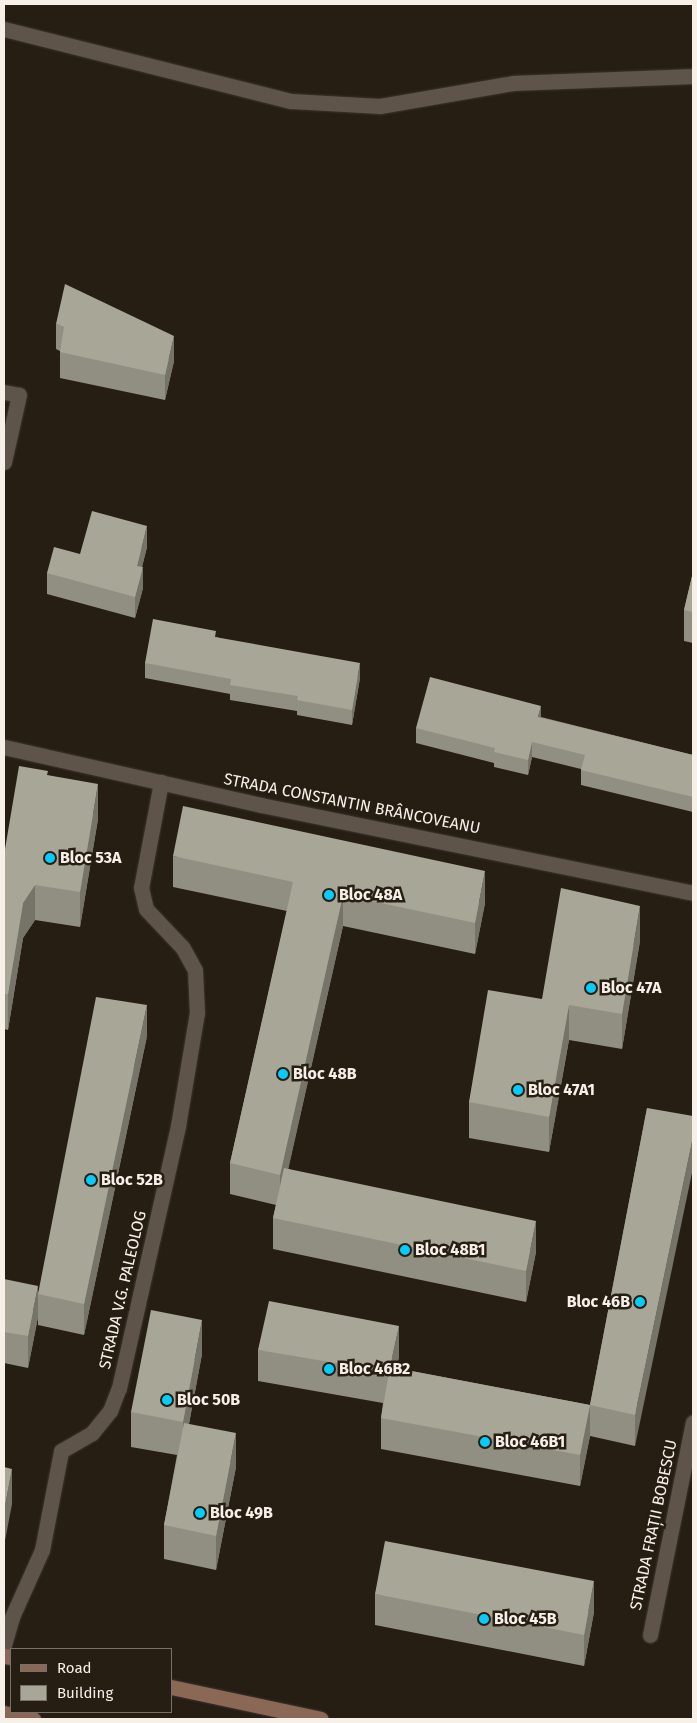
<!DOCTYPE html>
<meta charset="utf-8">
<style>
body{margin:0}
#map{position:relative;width:697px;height:1723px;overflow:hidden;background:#261d13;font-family:"Fira Sans",sans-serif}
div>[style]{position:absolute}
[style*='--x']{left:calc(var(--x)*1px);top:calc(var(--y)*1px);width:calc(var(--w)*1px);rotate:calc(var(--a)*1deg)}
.roads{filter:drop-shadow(0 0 1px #3d3630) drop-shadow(0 0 1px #3d3630)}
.lane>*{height:15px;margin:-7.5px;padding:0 7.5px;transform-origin:7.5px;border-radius:7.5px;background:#5e5449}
.street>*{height:15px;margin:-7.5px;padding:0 7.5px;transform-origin:7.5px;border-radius:7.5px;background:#5e5449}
.secondary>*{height:15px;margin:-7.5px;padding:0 7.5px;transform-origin:7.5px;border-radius:7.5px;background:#8b6755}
.wall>*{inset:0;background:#908f81}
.shaded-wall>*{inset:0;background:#767469}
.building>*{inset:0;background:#a8a696}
.dots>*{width:14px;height:14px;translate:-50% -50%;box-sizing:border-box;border:2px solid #261d13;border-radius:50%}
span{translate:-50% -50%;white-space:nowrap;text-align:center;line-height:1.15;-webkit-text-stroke:5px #261d13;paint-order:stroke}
.street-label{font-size:16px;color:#f6f0e9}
.poi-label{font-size:16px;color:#f6f0e9;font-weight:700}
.left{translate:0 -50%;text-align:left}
.right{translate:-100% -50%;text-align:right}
.frame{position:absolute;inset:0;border:5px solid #f6f0e9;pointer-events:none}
.legend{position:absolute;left:10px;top:1648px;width:162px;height:65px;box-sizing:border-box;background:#261d13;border:1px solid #797169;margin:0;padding:6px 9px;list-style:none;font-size:15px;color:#f6f0e9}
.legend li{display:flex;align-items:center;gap:10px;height:25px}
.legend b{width:25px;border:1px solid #797169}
</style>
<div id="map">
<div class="roads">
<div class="lane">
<i style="--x:4;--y:29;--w:296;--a:14.1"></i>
<i style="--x:291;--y:101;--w:89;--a:3.2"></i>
<i style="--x:380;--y:106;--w:135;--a:-9.8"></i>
<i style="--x:513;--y:83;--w:180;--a:-2.2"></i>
<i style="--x:4;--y:392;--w:15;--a:11"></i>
</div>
<div class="street">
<i style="--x:4;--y:462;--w:69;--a:-77.4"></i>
<i style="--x:4;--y:747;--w:263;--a:12.7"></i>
<i style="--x:261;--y:805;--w:441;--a:11.5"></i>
<i style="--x:650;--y:1635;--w:217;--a:-78.6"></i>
<i style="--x:4;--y:1645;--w:29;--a:-74"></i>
<i style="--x:12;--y:1617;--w:73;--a:-65.9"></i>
<i style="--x:42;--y:1550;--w:101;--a:-79.1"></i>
<i style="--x:61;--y:1451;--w:36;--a:-30"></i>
<i style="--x:92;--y:1433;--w:28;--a:-51"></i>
<i style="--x:110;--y:1411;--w:25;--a:-69"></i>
<i style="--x:119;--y:1388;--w:269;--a:-77.3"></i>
<i style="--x:178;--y:1126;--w:115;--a:-80.5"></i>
<i style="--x:197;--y:1013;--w:43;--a:-92.7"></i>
<i style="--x:195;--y:970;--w:26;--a:-119"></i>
<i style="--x:182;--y:947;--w:52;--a:-133.5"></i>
<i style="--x:146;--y:909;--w:22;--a:-103"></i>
<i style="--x:141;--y:888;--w:108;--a:-79.3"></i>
</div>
<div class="secondary">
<i style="--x:4;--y:1656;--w:7;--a:8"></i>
<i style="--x:171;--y:1687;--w:153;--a:12"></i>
<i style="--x:4;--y:1713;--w:30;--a:12"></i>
</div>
</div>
<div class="wall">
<i style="clip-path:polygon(56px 324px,174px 361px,165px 400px,60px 378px,60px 351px,56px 349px)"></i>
<i style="clip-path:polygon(147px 547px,142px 567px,143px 588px,135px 618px,47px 594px,47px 573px,80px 554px)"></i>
<i style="clip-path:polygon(693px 572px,693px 643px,684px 641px,684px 610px)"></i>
<i style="clip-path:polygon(216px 637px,360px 678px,352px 725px,297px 715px,297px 711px,230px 700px,230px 694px,145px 678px,145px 663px)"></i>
<i style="clip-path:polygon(541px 717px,693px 755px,693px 812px,581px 785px,581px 769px,532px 757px,528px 775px,494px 767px,494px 763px,416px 743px,416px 728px)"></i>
<i style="clip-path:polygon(48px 775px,98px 819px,80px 927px,35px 920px,23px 938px,8px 1030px,4px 1029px,4px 855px)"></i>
<i style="clip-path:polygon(173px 856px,485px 903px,475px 954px,343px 926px,288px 1169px,536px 1252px,526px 1302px,273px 1249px,273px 1218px,276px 1205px,230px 1194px,230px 1163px,287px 911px,173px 887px)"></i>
<i style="clip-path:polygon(640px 941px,622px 1049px,569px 1040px,549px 1152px,469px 1138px,469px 1102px,542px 999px)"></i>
<i style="clip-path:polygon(147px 1036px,84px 1335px,38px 1325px,38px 1294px)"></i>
<i style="clip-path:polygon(647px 1108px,635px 1446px,590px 1436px,580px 1486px,381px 1449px,381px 1418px,383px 1403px,258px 1381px,258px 1350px,399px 1357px,396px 1368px,590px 1405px)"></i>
<i style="clip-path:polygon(4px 1279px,38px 1317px,28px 1368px,4px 1363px)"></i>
<i style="clip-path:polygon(202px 1354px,189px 1424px,236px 1467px,216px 1570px,164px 1559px,164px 1525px,177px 1455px,131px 1447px,131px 1412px)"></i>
<i style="clip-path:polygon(375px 1594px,594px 1612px,584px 1666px,375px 1625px)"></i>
</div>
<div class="shaded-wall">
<i style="clip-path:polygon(174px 336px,174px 361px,165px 400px,165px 375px)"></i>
<i style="clip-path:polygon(147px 526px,147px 547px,137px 587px,137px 566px)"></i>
<i style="clip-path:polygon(143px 567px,143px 588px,135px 618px,135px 597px)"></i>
<i style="clip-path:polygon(360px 663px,360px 678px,352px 725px,352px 710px)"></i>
<i style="clip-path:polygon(541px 706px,541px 721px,538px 717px)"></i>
<i style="clip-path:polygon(532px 742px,532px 757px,528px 775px,528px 760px)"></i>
<i style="clip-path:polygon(98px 784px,98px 819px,80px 927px,80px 892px)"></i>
<i style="clip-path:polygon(485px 871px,485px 903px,475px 954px,475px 923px)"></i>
<i style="clip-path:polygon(35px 885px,35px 920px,23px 938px,8px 1030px,8px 994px,23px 903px)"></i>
<i style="clip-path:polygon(343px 895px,343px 926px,280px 1206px,280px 1175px)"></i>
<i style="clip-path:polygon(640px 906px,640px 941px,622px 1049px,622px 1014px)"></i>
<i style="clip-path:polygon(147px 1005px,147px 1036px,84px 1335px,84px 1304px)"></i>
<i style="clip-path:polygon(569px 1005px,569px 1040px,549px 1152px,549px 1117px)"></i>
<i style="clip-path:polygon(693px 1137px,693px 1168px,635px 1446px,635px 1415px)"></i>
<i style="clip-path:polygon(536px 1221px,536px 1252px,526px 1302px,526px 1271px)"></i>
<i style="clip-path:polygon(38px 1286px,38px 1317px,28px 1368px,28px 1336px)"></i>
<i style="clip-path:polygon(202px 1320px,202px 1354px,183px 1456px,183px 1422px)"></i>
<i style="clip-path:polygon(399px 1326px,399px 1357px,390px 1398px,390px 1367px)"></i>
<i style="clip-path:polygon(590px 1405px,590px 1436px,580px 1486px,580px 1455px)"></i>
<i style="clip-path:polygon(236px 1433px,236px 1467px,216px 1570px,216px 1536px)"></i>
<i style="clip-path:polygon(12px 1469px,12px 1504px,4px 1546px,4px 1511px)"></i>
<i style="clip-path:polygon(594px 1581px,594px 1612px,584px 1666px,584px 1635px)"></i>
</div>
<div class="building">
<i style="clip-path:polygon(65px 284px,174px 336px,165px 375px,60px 352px,64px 327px,56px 324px)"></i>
<i style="clip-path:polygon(92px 511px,147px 526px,137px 566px,143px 567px,135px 597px,47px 573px,54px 547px,80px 554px)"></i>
<i style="clip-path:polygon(693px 572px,693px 612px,684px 610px)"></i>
<i style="clip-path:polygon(153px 619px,216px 631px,215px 637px,360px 663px,352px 710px,297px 700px,298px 696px,230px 685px,231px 679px,145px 663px)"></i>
<i style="clip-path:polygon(430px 677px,541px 706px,538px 717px,693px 755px,693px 797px,581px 770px,585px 755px,532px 742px,528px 760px,494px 752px,495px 748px,416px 728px)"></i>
<i style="clip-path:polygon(19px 766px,48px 771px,47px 775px,98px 784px,80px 892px,35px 885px,23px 903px,8px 994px,4px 994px,4px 855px)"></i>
<i style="clip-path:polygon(183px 806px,485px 871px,475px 923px,343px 895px,280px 1175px,230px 1163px,293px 882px,173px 856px)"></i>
<i style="clip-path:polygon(561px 888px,640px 906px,622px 1014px,569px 1005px,549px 1117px,469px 1102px,488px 990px,542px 999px)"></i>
<i style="clip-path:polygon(96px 997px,147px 1005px,84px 1304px,38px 1294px)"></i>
<i style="clip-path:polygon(647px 1108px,693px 1116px,693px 1137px,635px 1415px,590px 1405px)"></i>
<i style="clip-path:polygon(284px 1168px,536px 1221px,526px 1271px,273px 1218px)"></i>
<i style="clip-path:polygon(4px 1279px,38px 1286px,28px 1336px,4px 1332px)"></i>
<i style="clip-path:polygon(269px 1301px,399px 1326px,390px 1367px,590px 1405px,580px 1455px,381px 1418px,389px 1372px,258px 1350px)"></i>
<i style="clip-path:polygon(151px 1310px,202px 1320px,183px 1422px,131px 1412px)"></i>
<i style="clip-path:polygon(184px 1423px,236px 1433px,216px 1536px,164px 1525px)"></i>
<i style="clip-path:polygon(4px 1467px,12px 1469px,4px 1511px)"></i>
<i style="clip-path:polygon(385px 1541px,594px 1581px,584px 1635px,375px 1594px)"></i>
</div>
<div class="dots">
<i style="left:50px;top:858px;background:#08cbfa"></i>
<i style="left:329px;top:895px;background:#08cbfa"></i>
<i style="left:591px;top:988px;background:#08cbfa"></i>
<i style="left:283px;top:1074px;background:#08cbfa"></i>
<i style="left:518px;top:1090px;background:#08cbfa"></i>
<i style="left:91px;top:1180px;background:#08cbfa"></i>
<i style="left:405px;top:1250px;background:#08cbfa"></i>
<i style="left:640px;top:1302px;background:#08cbfa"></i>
<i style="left:329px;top:1369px;background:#08cbfa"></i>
<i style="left:167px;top:1400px;background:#08cbfa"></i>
<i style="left:485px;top:1442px;background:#08cbfa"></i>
<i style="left:200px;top:1513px;background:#08cbfa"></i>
<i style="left:484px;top:1619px;background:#08cbfa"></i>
</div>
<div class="street-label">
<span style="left:352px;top:804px;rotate:11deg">STRADA CONSTANTIN BRÂNCOVEANU</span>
<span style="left:123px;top:1290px;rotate:-77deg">STRADA V.G. PALEOLOG</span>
<span style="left:654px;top:1525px;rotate:-78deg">STRADA FRAȚII BOBESCU</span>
</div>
<div class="poi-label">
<span class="left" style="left:60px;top:858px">Bloc 53A</span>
<span class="left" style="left:339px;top:895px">Bloc 48A</span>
<span class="left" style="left:601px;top:988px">Bloc 47A</span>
<span class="left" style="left:293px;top:1074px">Bloc 48B</span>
<span class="left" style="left:528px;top:1090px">Bloc 47A1</span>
<span class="left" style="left:101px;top:1180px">Bloc 52B</span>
<span class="left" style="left:415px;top:1250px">Bloc 48B1</span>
<span class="right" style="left:630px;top:1302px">Bloc 46B</span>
<span class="left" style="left:339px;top:1369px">Bloc 46B2</span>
<span class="left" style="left:177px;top:1400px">Bloc 50B</span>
<span class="left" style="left:495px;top:1442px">Bloc 46B1</span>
<span class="left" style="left:210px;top:1513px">Bloc 49B</span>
<span class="left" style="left:494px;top:1619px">Bloc 45B</span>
</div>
<div class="frame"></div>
<ul class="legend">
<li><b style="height:6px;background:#8b6755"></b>Road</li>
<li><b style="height:14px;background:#a8a696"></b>Building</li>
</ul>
</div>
